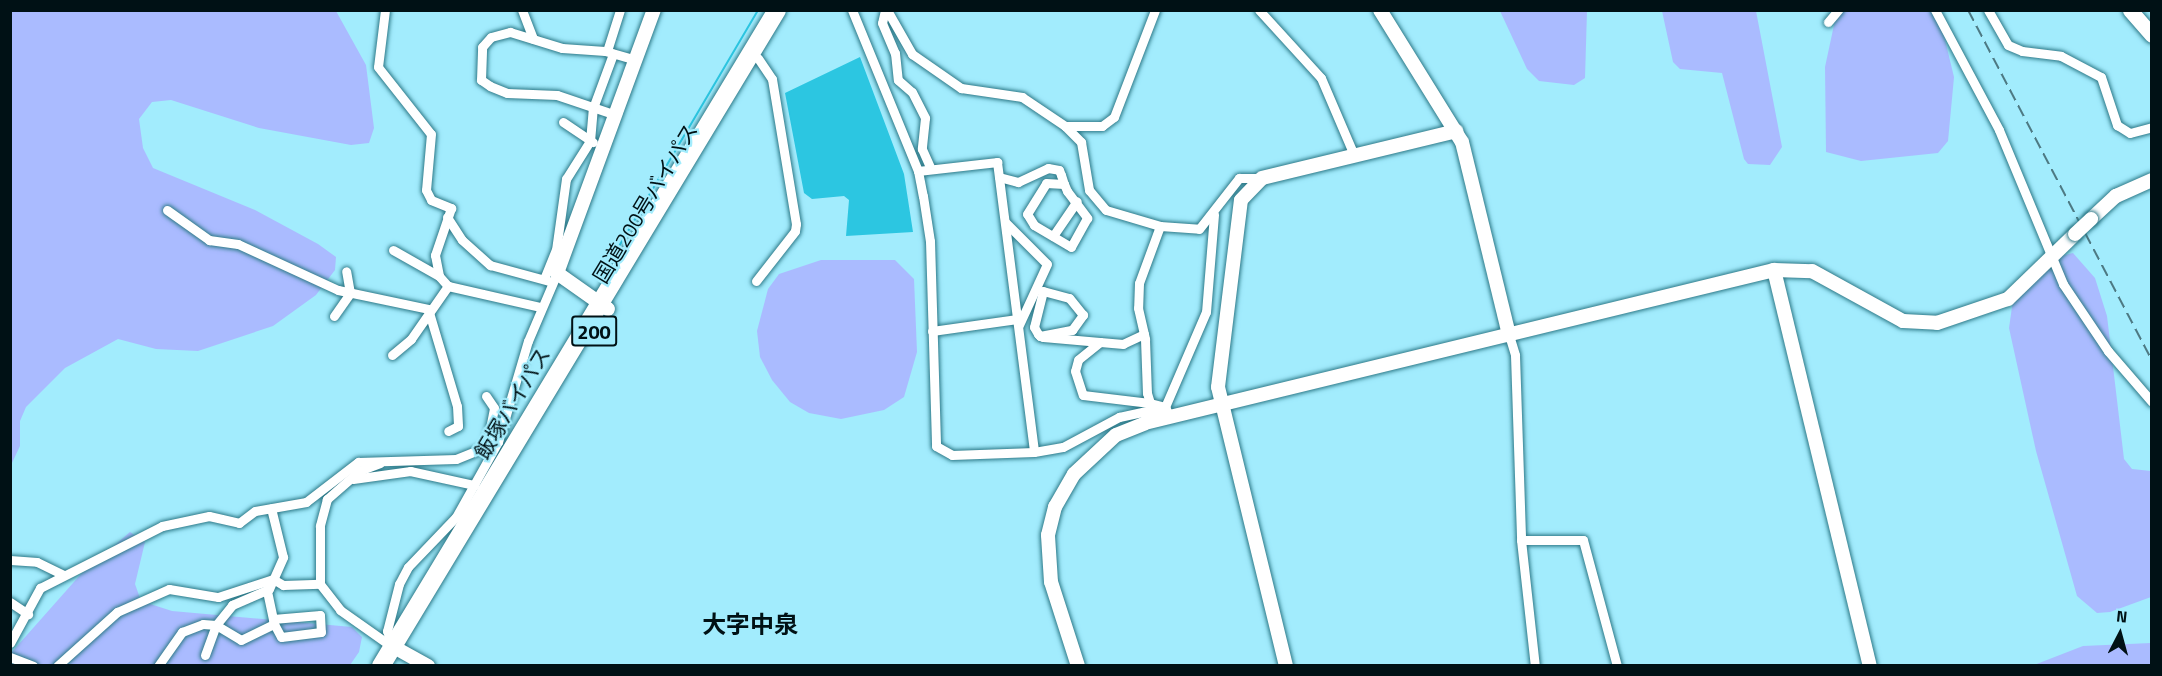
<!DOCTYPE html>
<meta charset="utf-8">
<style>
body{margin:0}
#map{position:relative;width:2162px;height:676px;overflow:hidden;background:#a2ecfd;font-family:"Titillium Web","Noto Sans JP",sans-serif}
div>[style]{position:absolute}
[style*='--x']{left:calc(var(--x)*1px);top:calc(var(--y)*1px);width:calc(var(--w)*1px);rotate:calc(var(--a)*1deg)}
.green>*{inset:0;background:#abf}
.water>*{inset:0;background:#2cc6e1}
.stream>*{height:2px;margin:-1px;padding:0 1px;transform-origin:1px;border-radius:1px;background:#2cc6e1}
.roads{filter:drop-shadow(0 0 2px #2d7988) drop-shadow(0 0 2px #2d7988)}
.street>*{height:9px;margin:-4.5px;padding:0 4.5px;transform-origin:4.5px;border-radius:4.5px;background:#fff}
.secondary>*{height:14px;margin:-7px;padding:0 7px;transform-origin:7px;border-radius:7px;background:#fff}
.primary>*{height:15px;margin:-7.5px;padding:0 7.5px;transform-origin:7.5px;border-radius:7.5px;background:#fff}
.highway>*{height:18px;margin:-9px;padding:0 9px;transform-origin:9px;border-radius:9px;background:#fff}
.rail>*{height:2px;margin-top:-1px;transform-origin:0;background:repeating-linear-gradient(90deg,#4d7983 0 12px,transparent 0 18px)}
.bridges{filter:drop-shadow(0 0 2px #2d7988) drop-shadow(0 0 2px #2d7988)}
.secondary-bridge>*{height:14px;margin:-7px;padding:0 7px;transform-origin:7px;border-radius:7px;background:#fff}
span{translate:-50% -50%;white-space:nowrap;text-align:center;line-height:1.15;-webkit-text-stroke:4.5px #a2ecfd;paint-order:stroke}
.shield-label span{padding:2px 4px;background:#a2ecfd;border:2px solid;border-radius:4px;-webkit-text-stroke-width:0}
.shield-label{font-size:20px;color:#001115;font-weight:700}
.street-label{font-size:21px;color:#001115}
.quarter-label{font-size:24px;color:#001115;font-weight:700}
.frame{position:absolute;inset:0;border:12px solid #001115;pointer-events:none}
.north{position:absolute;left:2090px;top:604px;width:60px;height:60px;-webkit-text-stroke:4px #a2ecfd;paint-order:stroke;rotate:6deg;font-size:16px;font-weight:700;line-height:24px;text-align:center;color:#001115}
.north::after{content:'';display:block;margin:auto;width:21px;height:27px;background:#001115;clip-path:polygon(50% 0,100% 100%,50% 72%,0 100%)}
</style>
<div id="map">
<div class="green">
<i style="clip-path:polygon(11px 11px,336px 11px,366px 65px,374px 128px,369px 143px,351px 145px,259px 128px,171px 100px,152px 102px,139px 119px,143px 148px,153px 168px,255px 210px,318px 244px,336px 257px,335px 270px,316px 295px,273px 326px,198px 351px,156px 349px,118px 339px,65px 368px,26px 407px,20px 421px,20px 446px,11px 465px)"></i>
<i style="clip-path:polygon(1500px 11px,1587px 11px,1585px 78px,1574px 85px,1539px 81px,1527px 69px)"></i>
<i style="clip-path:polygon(1662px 11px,1756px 11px,1782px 147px,1770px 165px,1748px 164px,1744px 159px,1722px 73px,1680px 69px,1673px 62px)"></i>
<i style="clip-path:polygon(1837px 11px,1938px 11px,1954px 77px,1948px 141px,1938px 153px,1861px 161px,1826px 152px,1825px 67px)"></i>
<i style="clip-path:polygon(2073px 253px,2095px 278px,2107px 316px,2124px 459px,2132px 469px,2151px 471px,2151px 597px,2110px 612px,2097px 613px,2077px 596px,2036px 451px,2009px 328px,2013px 300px,2057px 257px)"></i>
<i style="clip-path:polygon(821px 260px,895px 260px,914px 279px,917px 352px,904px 397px,884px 410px,841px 419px,809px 413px,790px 402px,772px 380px,760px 357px,757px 331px,768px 289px,779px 274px)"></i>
<i style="clip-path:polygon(130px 532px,145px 542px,135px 584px,141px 601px,172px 611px,352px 627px,362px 637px,359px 652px,350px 665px,11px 666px,11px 653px,81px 574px)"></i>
<i style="clip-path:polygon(2151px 643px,2151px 665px,2034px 665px,2083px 646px)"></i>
</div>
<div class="water">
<i style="clip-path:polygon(860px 57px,904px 174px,913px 232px,846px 236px,849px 200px,844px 196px,812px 199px,804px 193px,785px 93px)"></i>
</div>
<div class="stream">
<i style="--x:605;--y:270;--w:302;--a:-59.5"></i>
</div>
<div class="roads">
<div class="street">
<i style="--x:385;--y:10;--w:57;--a:97"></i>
<i style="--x:378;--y:67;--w:85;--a:51.7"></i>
<i style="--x:431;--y:134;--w:56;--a:95.1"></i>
<i style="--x:426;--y:190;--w:11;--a:63"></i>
<i style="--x:431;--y:200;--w:22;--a:22"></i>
<i style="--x:451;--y:208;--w:50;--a:108.8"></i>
<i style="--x:435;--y:255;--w:21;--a:79"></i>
<i style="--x:439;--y:276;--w:13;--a:48"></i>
<i style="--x:522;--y:10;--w:31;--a:69"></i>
<i style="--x:852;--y:10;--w:174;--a:67.7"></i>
<i style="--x:918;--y:171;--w:25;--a:79"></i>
<i style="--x:923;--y:196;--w:46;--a:81.2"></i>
<i style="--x:930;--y:241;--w:205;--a:88.3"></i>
<i style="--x:936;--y:446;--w:18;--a:29"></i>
<i style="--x:952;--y:455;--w:82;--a:-2.1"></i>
<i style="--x:1034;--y:452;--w:29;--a:-10"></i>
<i style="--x:1063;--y:447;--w:64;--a:-28.2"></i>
<i style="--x:1119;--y:417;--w:47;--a:-12.3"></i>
<i style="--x:1165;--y:407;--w:11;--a:63"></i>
<i style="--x:885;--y:10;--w:13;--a:103"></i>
<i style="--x:882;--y:23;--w:33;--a:67"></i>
<i style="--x:895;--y:53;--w:27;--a:84"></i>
<i style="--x:898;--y:80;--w:18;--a:41"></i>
<i style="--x:912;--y:92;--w:29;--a:63"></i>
<i style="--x:925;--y:118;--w:31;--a:96"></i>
<i style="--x:922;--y:149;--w:22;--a:66"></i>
<i style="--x:887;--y:10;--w:51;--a:60.4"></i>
<i style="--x:912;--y:54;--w:60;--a:34.8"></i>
<i style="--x:961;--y:88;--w:62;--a:8.4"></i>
<i style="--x:1022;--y:97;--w:52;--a:34"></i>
<i style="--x:1065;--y:126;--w:23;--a:45"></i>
<i style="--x:1081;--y:142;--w:49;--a:80.5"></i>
<i style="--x:1089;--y:190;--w:26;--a:50"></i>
<i style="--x:1106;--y:210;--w:56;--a:16.5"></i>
<i style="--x:1160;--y:226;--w:39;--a:4"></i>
<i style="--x:1199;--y:229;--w:65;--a:-51.9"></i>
<i style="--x:1239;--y:178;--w:23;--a:0"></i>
<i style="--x:1259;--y:10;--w:92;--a:47.6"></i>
<i style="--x:1321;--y:78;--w:84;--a:66.8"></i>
<i style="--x:1935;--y:10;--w:136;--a:61.9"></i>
<i style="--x:1999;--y:130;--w:167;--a:67.4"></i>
<i style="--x:2063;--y:284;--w:81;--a:56.1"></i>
<i style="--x:2108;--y:351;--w:67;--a:49.2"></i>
<i style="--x:1988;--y:10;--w:40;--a:60.3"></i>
<i style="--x:2008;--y:45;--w:15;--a:23"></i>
<i style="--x:2022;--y:51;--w:39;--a:7"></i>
<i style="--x:2061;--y:56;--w:45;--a:27.7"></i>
<i style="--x:2101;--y:77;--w:51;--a:71.6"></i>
<i style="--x:2117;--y:125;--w:15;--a:32"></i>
<i style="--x:2130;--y:133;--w:23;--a:-15"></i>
<i style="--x:1828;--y:22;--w:16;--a:-50"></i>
<i style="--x:607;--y:51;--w:43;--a:-72.4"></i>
<i style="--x:616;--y:115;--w:62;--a:-161.3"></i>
<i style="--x:557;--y:95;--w:50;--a:-177.7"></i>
<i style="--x:507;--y:93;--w:18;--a:-158"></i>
<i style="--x:490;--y:86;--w:11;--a:-146"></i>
<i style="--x:481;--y:80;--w:33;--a:-88"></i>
<i style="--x:482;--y:47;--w:13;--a:-48"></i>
<i style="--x:491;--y:37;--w:20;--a:-15"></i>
<i style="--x:510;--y:32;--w:54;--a:17.1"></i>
<i style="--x:562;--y:48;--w:43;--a:4"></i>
<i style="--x:605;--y:51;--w:32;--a:16"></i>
<i style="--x:563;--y:122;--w:36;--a:34"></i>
<i style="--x:1065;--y:126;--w:37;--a:0"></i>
<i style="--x:1102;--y:126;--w:15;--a:-37"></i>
<i style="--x:1114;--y:117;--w:115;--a:-69"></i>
<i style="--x:918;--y:171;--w:80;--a:-6.5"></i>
<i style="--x:997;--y:162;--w:292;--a:82.7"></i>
<i style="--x:999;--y:177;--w:20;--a:15"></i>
<i style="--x:1018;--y:182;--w:33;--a:-25"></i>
<i style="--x:1048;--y:168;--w:11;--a:10"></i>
<i style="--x:1059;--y:170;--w:5;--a:68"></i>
<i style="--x:1061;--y:175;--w:9;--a:72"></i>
<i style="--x:1064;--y:184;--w:8;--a:67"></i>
<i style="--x:1067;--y:191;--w:34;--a:53"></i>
<i style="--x:1087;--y:218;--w:33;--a:119"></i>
<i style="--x:1071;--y:247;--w:43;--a:-149.3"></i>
<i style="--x:1034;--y:225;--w:13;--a:-122"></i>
<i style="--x:1027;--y:214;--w:36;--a:-58"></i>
<i style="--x:1046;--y:183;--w:18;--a:3"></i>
<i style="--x:167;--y:210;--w:52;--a:35.5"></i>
<i style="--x:209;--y:240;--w:29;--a:8"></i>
<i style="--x:238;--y:244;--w:110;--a:24.7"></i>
<i style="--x:338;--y:290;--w:92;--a:11.9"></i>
<i style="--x:447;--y:217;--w:27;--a:57"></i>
<i style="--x:462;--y:240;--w:38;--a:42"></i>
<i style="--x:490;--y:265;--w:61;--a:15.2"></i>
<i style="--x:1005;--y:222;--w:59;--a:45"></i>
<i style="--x:1047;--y:264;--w:67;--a:114.7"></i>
<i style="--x:1160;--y:226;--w:61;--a:110.2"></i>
<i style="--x:1139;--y:283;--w:25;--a:92"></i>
<i style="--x:1138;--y:308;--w:32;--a:77"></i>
<i style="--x:1145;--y:339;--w:54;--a:87.9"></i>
<i style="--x:1147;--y:393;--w:10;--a:73"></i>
<i style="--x:1150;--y:403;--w:16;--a:15"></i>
<i style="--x:1165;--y:407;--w:103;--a:-66.7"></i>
<i style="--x:1206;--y:312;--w:98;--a:-85.3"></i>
<i style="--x:1053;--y:236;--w:42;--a:-55.6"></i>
<i style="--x:393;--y:250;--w:53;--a:29.5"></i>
<i style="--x:544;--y:279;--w:31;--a:-68"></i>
<i style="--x:556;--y:250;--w:72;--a:-82"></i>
<i style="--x:566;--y:179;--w:45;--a:-57.7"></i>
<i style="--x:590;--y:141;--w:33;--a:-85"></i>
<i style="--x:593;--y:108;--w:58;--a:-69.7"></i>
<i style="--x:756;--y:281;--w:63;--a:-52"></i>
<i style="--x:795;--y:231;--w:7;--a:-82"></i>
<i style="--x:796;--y:224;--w:147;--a:-99.4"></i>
<i style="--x:772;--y:79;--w:25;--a:-124"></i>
<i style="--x:428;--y:309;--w:101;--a:73.4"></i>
<i style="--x:457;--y:406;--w:20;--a:87"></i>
<i style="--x:458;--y:426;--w:11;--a:153"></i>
<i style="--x:334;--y:316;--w:28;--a:-55"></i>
<i style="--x:350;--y:293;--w:22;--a:-100"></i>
<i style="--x:932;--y:331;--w:86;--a:-8"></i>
<i style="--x:1144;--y:334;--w:23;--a:155"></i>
<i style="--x:1123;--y:344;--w:23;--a:-175"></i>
<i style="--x:1100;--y:342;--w:28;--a:141"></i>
<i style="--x:1078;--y:360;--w:11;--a:105"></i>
<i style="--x:1075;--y:371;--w:25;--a:72"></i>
<i style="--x:1083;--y:395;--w:67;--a:6.8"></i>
<i style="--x:1509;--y:335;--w:21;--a:73"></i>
<i style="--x:1515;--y:355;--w:185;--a:88.1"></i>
<i style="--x:1521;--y:540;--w:127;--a:83.7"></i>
<i style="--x:1040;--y:336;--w:33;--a:-11"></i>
<i style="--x:1072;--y:330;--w:19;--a:-54"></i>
<i style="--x:1083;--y:315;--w:22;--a:-129"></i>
<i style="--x:1069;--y:298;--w:27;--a:-165"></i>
<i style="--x:1043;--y:291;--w:37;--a:104"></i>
<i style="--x:1034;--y:327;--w:8;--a:60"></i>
<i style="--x:1038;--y:334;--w:3;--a:45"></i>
<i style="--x:1040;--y:336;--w:3;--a:18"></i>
<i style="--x:1043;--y:337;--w:57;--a:5"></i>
<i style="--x:392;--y:355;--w:25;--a:-40"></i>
<i style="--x:411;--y:339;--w:65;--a:-55.1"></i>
<i style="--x:448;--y:286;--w:94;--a:12.9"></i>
<i style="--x:486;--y:396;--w:14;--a:56"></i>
<i style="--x:494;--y:408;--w:36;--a:101"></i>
<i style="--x:380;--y:463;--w:22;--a:159"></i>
<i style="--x:359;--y:471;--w:43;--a:138.8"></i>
<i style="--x:327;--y:499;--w:28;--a:105"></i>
<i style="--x:320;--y:526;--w:58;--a:90"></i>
<i style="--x:320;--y:584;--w:33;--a:52"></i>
<i style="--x:340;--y:610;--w:62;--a:35.2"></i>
<i style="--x:353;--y:479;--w:58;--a:-8"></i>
<i style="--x:410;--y:471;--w:66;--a:12.3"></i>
<i style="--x:1521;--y:540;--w:62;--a:0"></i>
<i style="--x:1583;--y:540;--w:131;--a:74.9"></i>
<i style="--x:10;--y:560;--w:27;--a:4"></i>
<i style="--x:37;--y:562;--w:28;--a:26"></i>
<i style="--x:10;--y:602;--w:22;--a:34"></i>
<i style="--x:273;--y:619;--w:47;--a:-4.9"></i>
<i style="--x:320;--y:615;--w:17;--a:87"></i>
<i style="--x:321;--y:632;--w:40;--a:172.9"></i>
<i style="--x:281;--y:637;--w:15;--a:-118"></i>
<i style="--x:10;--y:643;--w:63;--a:-61.4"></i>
<i style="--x:40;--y:588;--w:137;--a:-26.9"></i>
<i style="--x:162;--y:526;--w:48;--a:-12"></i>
<i style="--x:209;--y:516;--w:31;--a:13"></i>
<i style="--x:239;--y:523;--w:20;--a:-37"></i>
<i style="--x:255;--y:511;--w:52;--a:-10"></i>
<i style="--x:306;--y:502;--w:66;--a:-37.6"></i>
<i style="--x:358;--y:462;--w:98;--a:-1.8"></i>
<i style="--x:456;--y:459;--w:45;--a:-22"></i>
<i style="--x:392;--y:646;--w:16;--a:-108"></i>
<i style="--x:387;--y:631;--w:49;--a:-75.7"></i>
<i style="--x:399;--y:584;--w:19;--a:-62"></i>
<i style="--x:408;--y:567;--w:69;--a:-46.2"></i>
<i style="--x:456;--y:517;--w:86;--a:-60.8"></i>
<i style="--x:498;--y:442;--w:105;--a:-73.5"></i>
<i style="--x:528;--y:341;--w:74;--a:-66.9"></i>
<i style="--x:205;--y:655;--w:32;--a:-70"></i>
<i style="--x:216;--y:625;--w:29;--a:31"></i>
<i style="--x:241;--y:640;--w:37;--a:-26"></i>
<i style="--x:274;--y:624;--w:35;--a:-102"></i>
<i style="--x:10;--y:657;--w:25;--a:21"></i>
<i style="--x:57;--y:666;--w:81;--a:-42"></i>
<i style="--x:117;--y:612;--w:57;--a:-23.9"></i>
<i style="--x:169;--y:589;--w:50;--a:9.3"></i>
<i style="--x:218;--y:597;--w:58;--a:-18.1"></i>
<i style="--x:273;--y:579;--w:12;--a:31"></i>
<i style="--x:283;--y:585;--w:37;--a:-2"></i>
<i style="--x:158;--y:666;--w:42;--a:-54.8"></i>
<i style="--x:182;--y:632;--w:22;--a:-21"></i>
<i style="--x:203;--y:624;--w:13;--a:4"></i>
<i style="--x:216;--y:625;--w:26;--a:-51"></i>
<i style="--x:232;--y:605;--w:40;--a:-23.4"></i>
<i style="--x:269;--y:589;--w:35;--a:-66"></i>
<i style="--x:283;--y:557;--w:50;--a:-103.8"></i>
</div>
<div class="secondary">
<i style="--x:1380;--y:10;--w:155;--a:58.2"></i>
<i style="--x:1462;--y:142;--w:199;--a:76.3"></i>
<i style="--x:2091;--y:219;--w:34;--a:-43"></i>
<i style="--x:2116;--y:196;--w:39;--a:-24"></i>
<i style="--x:1774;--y:270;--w:407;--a:76.4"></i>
<i style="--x:608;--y:309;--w:62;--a:-144.8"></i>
<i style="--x:557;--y:273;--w:280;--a:-69.8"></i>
<i style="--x:401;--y:651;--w:31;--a:29"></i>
<i style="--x:1078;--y:666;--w:88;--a:-107.8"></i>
<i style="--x:1051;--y:582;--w:47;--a:-93.7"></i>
<i style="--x:1048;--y:535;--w:29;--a:-76"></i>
<i style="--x:1055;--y:507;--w:38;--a:-60"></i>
<i style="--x:1074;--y:474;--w:57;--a:-42.9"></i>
<i style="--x:1116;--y:435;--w:31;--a:-22"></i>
<i style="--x:1145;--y:423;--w:647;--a:-13.67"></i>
<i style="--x:1774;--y:270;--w:38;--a:2"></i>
<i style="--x:1812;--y:271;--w:104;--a:28.8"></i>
<i style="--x:1903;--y:321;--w:34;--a:3"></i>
<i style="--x:1937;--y:323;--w:75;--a:-18.7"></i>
<i style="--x:2008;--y:299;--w:93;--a:-44.1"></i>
<i style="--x:1286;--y:666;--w:287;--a:-103.7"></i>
<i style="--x:1218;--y:387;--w:188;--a:-83"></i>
<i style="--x:1241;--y:200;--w:30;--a:-46"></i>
<i style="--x:1262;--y:178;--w:200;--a:-13.6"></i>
</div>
<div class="primary">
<i style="--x:2130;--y:10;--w:33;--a:49"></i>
</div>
<div class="highway">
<i style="--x:381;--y:666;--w:766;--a:-58.88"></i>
</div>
</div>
<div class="rail">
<i style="--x:1968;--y:10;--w:395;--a:62.3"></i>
</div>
<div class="bridges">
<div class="secondary-bridge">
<i style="--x:2075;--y:234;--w:22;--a:-43"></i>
</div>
</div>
<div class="shield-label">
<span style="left:594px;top:331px">200</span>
</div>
<div class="street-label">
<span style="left:645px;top:203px;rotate:-59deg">国道200号バイパス</span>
<span style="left:512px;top:403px;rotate:-59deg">飯塚バイパス</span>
</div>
<div class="quarter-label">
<span style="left:750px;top:625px">大字中泉</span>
</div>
<div class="frame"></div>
<div class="north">N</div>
</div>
